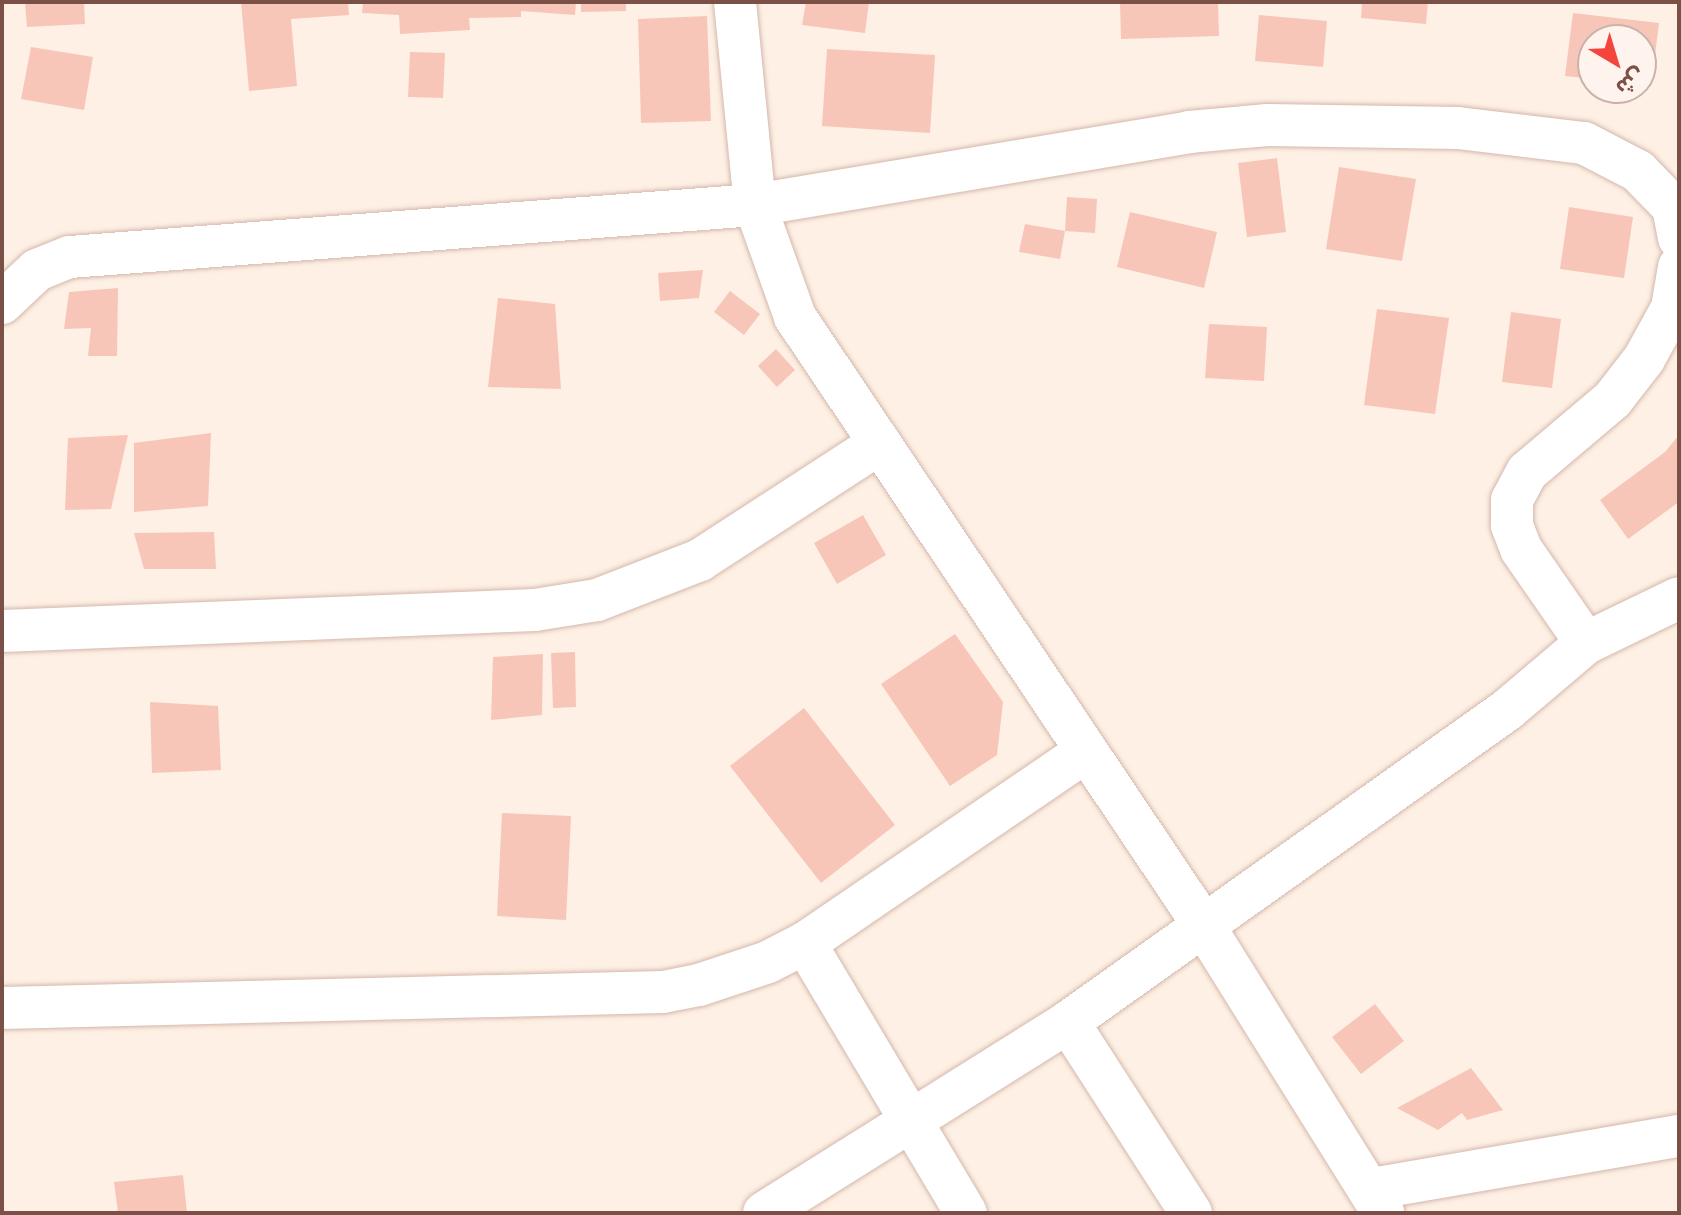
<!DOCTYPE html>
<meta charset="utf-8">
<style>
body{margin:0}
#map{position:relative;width:1681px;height:1215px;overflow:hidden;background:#fef0e4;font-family:Signika,"Noto Sans Arabic",sans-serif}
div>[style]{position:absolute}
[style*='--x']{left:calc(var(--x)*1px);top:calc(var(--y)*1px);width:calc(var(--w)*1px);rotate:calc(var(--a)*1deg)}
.building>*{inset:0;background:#f7c6b9}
.roads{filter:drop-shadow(0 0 2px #d4b7ac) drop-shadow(0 0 2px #d4b7ac)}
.minor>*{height:42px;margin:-21px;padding:0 21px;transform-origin:21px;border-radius:21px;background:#fff}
span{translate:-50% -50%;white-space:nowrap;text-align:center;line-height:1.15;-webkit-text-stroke:6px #fff4ed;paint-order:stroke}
.frame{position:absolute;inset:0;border:4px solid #7a5047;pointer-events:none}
.north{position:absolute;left:1577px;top:24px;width:80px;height:80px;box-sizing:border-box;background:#fff4ed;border:2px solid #cab2ab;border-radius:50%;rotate:142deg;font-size:22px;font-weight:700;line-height:32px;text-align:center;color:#7a5047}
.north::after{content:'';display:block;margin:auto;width:28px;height:36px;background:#f4453d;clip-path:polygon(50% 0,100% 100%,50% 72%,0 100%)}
</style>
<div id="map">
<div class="building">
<i style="clip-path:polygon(25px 2px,84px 2px,85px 24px,27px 27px)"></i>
<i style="clip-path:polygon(241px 2px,348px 2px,349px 15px,291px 19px,297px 86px,249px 91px)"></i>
<i style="clip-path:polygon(363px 2px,576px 2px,575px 15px,521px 11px,521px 17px,469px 18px,470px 30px,400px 34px,399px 15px,362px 13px)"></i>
<i style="clip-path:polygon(581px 2px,626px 2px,626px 11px,581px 12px)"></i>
<i style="clip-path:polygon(806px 2px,869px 2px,865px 33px,802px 25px)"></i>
<i style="clip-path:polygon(1120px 2px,1218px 2px,1219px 36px,1121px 39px)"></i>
<i style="clip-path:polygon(1362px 2px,1428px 2px,1426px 24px,1361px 18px)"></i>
<i style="clip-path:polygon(1573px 13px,1659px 23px,1651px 86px,1641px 85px,1641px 40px,1593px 40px,1593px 79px,1565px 76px)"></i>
<i style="clip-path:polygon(1259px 15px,1327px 21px,1323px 67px,1255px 61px)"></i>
<i style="clip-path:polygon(707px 16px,711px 121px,641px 123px,638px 19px)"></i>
<i style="clip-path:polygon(31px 47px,93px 57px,84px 110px,21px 99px)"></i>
<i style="clip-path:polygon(827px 49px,935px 55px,930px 133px,822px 126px)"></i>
<i style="clip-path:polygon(410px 52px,445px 53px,443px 98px,408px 97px)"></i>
<i style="clip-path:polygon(1277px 158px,1286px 232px,1247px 237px,1238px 163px)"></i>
<i style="clip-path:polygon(1339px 167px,1416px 179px,1402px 261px,1326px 249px)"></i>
<i style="clip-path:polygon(1067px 197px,1097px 199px,1095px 233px,1065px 231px)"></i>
<i style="clip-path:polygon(1569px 207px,1633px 217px,1624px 278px,1560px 269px)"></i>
<i style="clip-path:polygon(1130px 212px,1217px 232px,1204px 288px,1117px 267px)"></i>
<i style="clip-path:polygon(1025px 224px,1065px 231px,1060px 259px,1019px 252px)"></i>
<i style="clip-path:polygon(703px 270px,699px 298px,660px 301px,658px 273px)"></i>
<i style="clip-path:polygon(118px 288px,117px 356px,88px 356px,91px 328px,64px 329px,69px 292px)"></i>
<i style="clip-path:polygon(730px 291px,760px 314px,744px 335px,714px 312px)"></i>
<i style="clip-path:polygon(498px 298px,555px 304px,561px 389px,488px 387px)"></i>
<i style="clip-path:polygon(1377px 309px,1449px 318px,1435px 414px,1364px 405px)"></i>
<i style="clip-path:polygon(1511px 312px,1561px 319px,1552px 388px,1502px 382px)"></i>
<i style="clip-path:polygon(1209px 324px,1267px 327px,1264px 381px,1205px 378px)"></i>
<i style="clip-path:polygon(776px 349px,795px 370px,777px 387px,758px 366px)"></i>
<i style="clip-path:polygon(211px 433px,208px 506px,134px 512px,134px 443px)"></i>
<i style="clip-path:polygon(128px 435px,111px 509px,65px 510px,68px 438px)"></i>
<i style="clip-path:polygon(1679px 435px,1679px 502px,1628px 539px,1600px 500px,1665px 452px)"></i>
<i style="clip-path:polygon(863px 515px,886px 555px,837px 584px,814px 543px)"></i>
<i style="clip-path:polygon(214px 532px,216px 569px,144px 569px,134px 533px)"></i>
<i style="clip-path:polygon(955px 634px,1003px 702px,997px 755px,950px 786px,881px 684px)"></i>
<i style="clip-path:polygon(575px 652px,576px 707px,553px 708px,551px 653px)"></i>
<i style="clip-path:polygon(543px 654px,542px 715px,491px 720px,493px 657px)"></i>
<i style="clip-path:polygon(150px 702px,218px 706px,221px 770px,152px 773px)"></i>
<i style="clip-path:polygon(804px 708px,895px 825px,821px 883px,730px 766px)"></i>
<i style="clip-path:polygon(502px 813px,571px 816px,566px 920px,497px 916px)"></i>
<i style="clip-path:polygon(1375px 1004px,1404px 1041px,1361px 1074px,1332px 1037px)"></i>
<i style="clip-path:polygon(1471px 1068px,1503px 1110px,1467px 1120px,1462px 1113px,1438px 1130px,1397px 1108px)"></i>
<i style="clip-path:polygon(183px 1175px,187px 1213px,118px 1213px,114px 1182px)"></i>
</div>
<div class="roads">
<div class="minor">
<i style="--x:735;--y:2;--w:204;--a:84.4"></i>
<i style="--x:755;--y:205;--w:119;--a:70.3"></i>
<i style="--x:795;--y:317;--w:730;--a:56.11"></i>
<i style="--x:1202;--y:923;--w:342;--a:58"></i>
<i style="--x:2;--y:303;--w:48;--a:-43.3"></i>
<i style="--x:37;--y:270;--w:35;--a:-22"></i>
<i style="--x:70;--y:257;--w:687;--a:-4.34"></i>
<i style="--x:755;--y:205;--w:440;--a:-9.5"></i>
<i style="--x:1189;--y:132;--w:79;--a:-5.1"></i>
<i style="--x:1268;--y:125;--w:190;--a:0.9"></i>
<i style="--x:1458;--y:128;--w:127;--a:6.8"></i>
<i style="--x:1584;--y:143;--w:61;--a:27.4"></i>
<i style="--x:1638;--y:171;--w:50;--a:45.8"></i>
<i style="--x:1673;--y:207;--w:32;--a:79"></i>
<i style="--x:2;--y:631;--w:533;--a:-2.26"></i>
<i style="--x:535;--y:610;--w:63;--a:-9.2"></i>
<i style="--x:597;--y:600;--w:110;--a:-21.2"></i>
<i style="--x:700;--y:560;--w:211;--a:-33"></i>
<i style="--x:1586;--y:643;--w:114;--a:-124.7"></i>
<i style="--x:1521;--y:549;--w:26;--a:-111"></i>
<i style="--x:1512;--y:525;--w:25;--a:-90"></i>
<i style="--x:1512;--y:500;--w:32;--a:-62"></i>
<i style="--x:1527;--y:472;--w:113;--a:-40.3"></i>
<i style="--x:1613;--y:399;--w:51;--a:-52.2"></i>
<i style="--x:1644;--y:359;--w:58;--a:-61.2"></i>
<i style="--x:1672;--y:308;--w:42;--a:-80.3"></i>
<i style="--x:805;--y:943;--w:314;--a:59.2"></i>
<i style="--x:2;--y:1008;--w:661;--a:-1.39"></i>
<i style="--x:663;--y:992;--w:37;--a:-11"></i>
<i style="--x:699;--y:985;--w:73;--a:-18.4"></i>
<i style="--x:768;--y:962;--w:42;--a:-27.2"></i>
<i style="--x:805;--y:943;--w:339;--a:-34.3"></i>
<i style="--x:1068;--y:1022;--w:227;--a:57.2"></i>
<i style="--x:1371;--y:1189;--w:313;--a:-9.8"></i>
<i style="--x:764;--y:1213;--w:359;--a:-32.1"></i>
<i style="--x:1068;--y:1022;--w:539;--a:-35.4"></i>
<i style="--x:1507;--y:710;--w:104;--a:-40.3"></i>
<i style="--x:1586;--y:643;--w:103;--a:-25.8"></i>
</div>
</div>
<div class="frame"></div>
<div class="north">ش</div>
</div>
